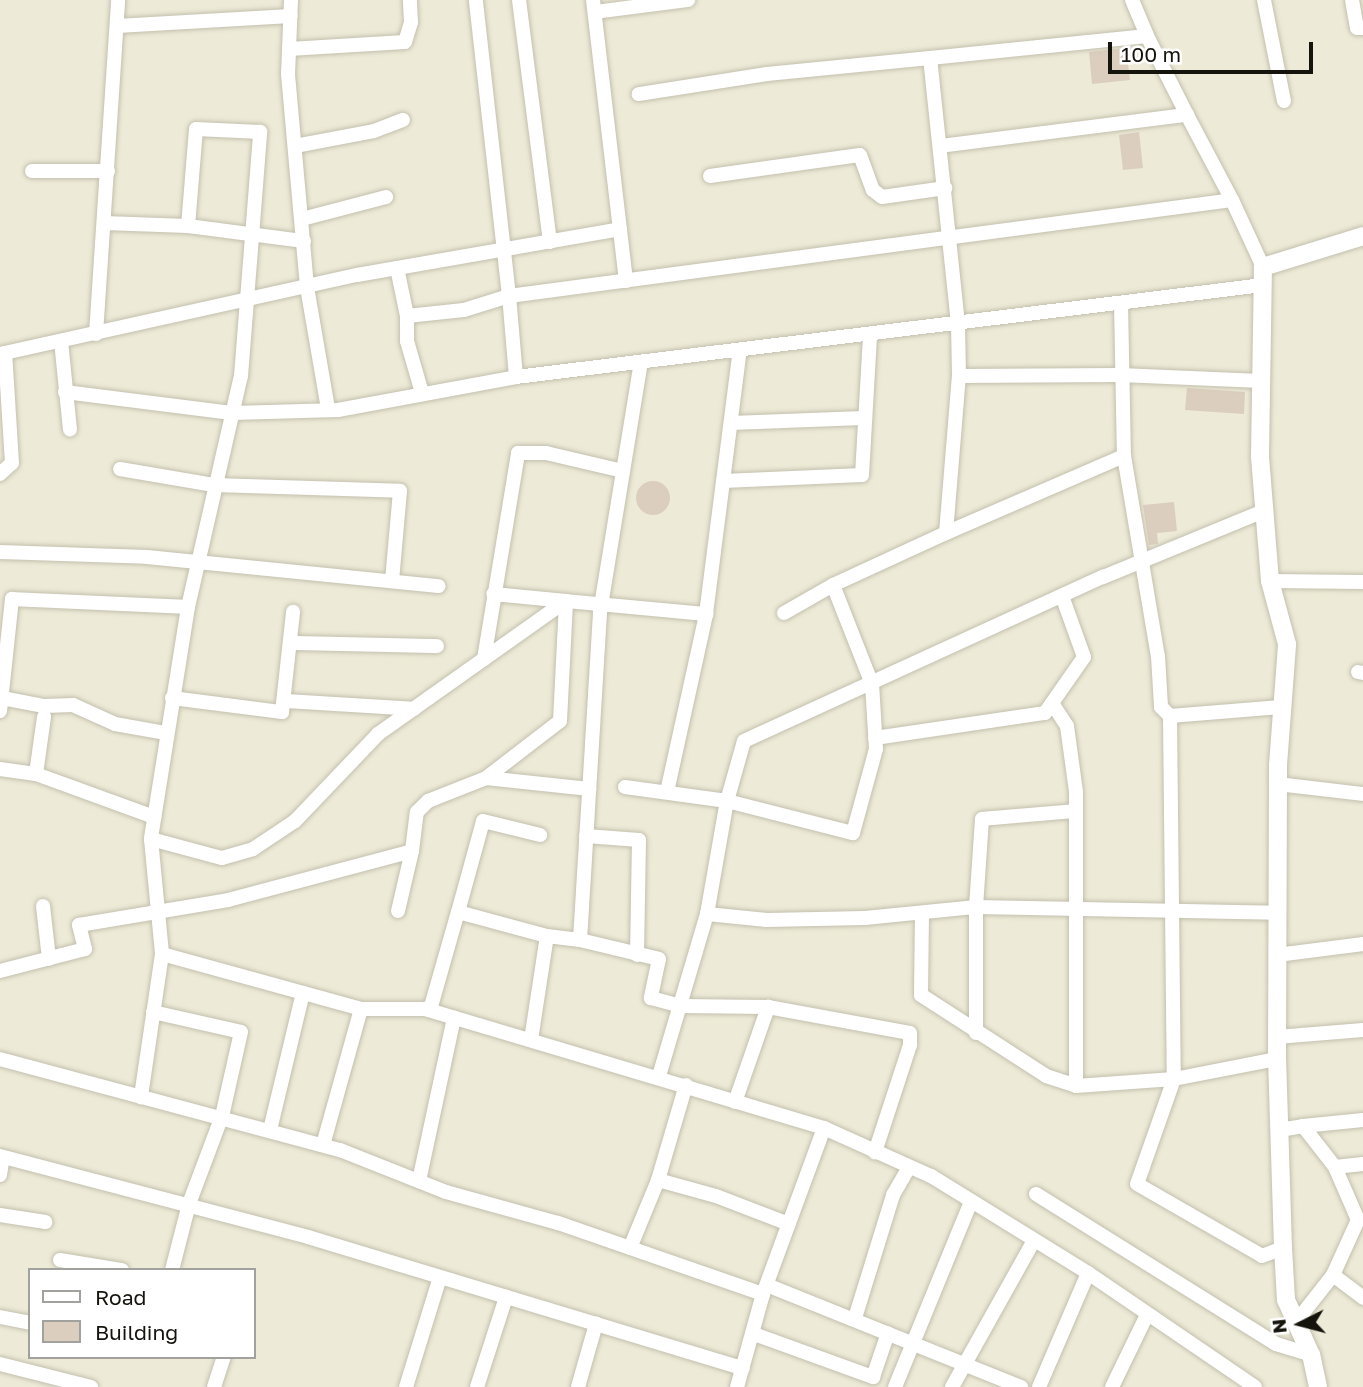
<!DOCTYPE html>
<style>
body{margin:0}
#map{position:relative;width:1363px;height:1387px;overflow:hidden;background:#edead7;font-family:"Golos Text",sans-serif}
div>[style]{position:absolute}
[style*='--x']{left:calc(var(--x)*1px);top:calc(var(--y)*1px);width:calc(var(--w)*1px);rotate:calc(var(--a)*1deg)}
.building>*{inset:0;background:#dbcebe}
.round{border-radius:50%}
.roads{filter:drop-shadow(0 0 2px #c3c0ae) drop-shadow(0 0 2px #c3c0ae)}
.minor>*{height:14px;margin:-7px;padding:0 7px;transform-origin:7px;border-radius:7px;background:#fff}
.tertiary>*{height:18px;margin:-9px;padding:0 9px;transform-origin:9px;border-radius:9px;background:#fff}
span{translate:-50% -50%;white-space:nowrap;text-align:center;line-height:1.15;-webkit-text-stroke:7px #fff;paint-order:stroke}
.legend{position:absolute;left:28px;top:1268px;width:228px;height:91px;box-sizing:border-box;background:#fff;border:2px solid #a1a19e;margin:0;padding:9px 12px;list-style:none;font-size:21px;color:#14130c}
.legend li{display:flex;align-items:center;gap:14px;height:35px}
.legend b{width:35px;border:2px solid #a1a19e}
.north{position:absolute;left:1265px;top:1289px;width:70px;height:70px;-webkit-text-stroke:5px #fff;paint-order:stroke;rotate:264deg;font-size:19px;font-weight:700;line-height:28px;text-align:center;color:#14130c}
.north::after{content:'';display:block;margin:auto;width:24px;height:32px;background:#14130c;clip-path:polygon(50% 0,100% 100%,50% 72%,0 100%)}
.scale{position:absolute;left:1108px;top:42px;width:205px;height:32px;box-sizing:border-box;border:4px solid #14130c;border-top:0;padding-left:9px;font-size:21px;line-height:24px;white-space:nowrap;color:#14130c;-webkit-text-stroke:5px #fff;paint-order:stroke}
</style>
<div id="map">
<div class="building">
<i style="clip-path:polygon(1126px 48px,1130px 80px,1092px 84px,1089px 52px)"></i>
<i style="clip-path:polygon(1139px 132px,1143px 168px,1123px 170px,1119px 135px)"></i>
<i style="clip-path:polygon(1187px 388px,1245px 392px,1244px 414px,1185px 410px)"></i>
<i class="round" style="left:636px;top:481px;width:34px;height:34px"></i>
<i style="clip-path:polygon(1174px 502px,1177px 531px,1157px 533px,1158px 544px,1149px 545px,1143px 505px)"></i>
</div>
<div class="roads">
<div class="minor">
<i style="--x:291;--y:0;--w:74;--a:92.3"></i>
<i style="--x:288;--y:74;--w:214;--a:84.9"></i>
<i style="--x:307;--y:287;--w:123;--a:80.2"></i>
<i style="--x:519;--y:0;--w:244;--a:82.7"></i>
<i style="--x:593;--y:0;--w:283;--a:83.3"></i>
<i style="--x:1132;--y:0;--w:39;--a:67"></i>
<i style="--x:1264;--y:0;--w:103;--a:78.8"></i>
<i style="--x:1352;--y:0;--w:28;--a:80"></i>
<i style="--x:1357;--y:28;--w:6;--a:0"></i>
<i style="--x:595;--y:12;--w:94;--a:-7.4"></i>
<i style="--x:117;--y:26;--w:174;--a:-3.3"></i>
<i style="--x:289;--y:49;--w:116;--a:-3.5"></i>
<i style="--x:405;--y:42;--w:21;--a:-73"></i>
<i style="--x:411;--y:22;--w:22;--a:-93"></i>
<i style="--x:930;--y:58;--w:218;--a:-5.8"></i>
<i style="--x:1147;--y:36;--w:89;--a:63.1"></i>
<i style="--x:295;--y:146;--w:80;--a:-10.8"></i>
<i style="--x:374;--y:131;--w:31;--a:-21"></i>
<i style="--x:940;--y:146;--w:249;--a:-7.2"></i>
<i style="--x:1187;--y:115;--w:96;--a:62.1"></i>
<i style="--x:32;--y:171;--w:76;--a:0"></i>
<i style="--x:710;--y:176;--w:151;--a:-8"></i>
<i style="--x:860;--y:155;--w:37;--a:70"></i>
<i style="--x:873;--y:190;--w:11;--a:38"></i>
<i style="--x:882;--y:197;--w:64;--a:-8.1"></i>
<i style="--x:302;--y:219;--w:87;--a:-14.7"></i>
<i style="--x:104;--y:223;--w:84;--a:2"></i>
<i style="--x:188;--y:226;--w:117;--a:7.4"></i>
<i style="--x:397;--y:268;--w:49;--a:78.2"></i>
<i style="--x:407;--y:316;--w:25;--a:90"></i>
<i style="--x:407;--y:341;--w:54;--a:73.9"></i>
<i style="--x:1121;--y:303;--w:153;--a:88.9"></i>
<i style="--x:407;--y:316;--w:57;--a:-6"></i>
<i style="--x:464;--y:310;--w:47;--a:-17.3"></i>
<i style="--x:509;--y:296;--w:298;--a:-96.4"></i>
<i style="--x:96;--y:334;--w:335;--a:-86.2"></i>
<i style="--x:61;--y:341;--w:89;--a:84.2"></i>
<i style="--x:0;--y:354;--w:366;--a:-12.5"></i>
<i style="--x:357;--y:275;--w:267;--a:-9.9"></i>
<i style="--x:959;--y:376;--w:161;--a:-0.4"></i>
<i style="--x:1120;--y:375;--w:141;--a:2.4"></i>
<i style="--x:516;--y:377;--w:81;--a:-94.9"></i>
<i style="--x:509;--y:296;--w:729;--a:-7.56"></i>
<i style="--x:1232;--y:200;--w:74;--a:65.2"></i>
<i style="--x:65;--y:392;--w:168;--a:7.2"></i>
<i style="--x:232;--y:413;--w:106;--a:-1.6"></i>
<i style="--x:338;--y:410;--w:181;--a:-10.5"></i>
<i style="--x:516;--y:377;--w:753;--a:-7.02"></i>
<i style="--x:731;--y:423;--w:132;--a:-2.2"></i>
<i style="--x:120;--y:469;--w:95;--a:9.7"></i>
<i style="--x:214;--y:485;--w:186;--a:1.8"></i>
<i style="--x:400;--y:491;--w:90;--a:95.1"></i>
<i style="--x:0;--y:474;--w:16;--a:-43"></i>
<i style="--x:12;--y:463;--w:110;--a:-93.6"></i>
<i style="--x:723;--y:481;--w:139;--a:-2.5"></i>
<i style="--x:862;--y:475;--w:140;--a:-86.7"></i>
<i style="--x:946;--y:533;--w:194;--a:-23.4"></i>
<i style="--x:1124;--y:456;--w:203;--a:80.4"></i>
<i style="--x:1158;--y:656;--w:51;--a:86.6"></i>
<i style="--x:1161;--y:707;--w:13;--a:45"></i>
<i style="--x:1170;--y:716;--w:363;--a:89.4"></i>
<i style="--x:1174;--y:1079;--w:111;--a:109.4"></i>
<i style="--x:1137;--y:1184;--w:144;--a:29.9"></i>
<i style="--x:1262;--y:1256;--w:22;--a:-21"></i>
<i style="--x:0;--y:552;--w:147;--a:1.9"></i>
<i style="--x:147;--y:557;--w:293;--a:5.7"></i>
<i style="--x:1270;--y:581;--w:93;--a:0.6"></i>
<i style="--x:188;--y:607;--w:237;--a:-77.1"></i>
<i style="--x:241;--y:376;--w:245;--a:-85.5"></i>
<i style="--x:260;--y:132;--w:64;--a:-177.3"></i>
<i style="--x:196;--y:129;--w:97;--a:94.7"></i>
<i style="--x:784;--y:613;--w:56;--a:-29.7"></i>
<i style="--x:291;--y:643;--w:146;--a:1.2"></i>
<i style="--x:484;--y:659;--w:209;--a:-80.6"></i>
<i style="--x:518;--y:453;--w:28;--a:0"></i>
<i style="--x:546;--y:453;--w:79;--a:13.2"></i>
<i style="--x:1358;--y:672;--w:5;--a:11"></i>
<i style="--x:2;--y:698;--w:43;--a:10.8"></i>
<i style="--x:44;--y:706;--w:29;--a:-2"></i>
<i style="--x:73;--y:705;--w:46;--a:24.3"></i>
<i style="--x:115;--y:724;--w:52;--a:10"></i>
<i style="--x:172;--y:698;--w:111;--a:7.3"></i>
<i style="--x:282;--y:712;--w:101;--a:-83.7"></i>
<i style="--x:285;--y:701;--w:129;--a:3.5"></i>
<i style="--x:1052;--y:703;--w:27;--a:57"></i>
<i style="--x:1067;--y:726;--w:67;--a:82.2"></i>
<i style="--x:1076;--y:792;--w:294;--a:90"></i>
<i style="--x:1076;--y:1086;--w:98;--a:-4.1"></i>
<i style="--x:1174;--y:1079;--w:105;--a:-11"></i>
<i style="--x:0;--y:711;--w:113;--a:-83.9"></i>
<i style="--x:12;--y:599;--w:176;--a:2.6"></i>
<i style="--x:188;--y:607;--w:235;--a:99.1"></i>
<i style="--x:151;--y:839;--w:116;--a:84.5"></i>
<i style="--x:162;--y:954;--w:145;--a:98.4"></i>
<i style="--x:1170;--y:716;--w:111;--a:-4.6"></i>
<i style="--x:875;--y:738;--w:172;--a:-8.4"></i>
<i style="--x:1045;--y:713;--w:68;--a:-55.1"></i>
<i style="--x:1084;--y:657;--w:65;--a:-109.8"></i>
<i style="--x:0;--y:769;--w:36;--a:8"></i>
<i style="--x:36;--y:774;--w:126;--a:20"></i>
<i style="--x:36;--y:774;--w:58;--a:-82"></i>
<i style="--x:486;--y:778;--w:104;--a:6.1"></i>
<i style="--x:1278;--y:784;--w:86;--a:6.7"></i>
<i style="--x:625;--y:787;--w:103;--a:7.8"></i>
<i style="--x:727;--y:801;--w:130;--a:14.3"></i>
<i style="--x:853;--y:833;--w:87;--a:-74.7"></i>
<i style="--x:876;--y:749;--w:65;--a:-93.5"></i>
<i style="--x:872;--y:684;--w:106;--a:-111.5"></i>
<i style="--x:833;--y:585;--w:124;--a:-24.7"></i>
<i style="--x:946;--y:533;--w:158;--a:-85.3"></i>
<i style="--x:959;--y:376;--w:52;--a:-91.1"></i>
<i style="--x:958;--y:324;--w:267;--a:-96"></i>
<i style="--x:930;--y:58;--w:164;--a:174.4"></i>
<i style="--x:767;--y:74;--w:130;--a:171.1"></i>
<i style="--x:667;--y:792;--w:182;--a:-77.6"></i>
<i style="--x:706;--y:614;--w:266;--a:-82.7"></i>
<i style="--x:586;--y:836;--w:53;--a:4.3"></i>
<i style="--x:639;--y:840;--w:115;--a:91"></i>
<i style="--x:151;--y:839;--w:73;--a:15"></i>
<i style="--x:222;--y:858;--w:32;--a:-16"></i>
<i style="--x:253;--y:849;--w:50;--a:-33.7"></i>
<i style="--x:295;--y:821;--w:120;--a:-46.3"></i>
<i style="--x:378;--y:734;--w:230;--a:-35.3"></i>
<i style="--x:566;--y:601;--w:141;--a:5.3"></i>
<i style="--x:43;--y:906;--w:53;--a:83.5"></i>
<i style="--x:398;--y:911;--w:62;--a:-76.9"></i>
<i style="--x:458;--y:912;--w:94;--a:-74.6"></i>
<i style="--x:483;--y:821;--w:59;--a:13.8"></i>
<i style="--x:922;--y:913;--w:82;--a:90.7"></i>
<i style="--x:921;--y:995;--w:149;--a:32.9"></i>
<i style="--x:1046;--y:1076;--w:32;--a:18"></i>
<i style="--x:707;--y:914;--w:60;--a:5.7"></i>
<i style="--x:767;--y:920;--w:98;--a:-1.2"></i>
<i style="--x:865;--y:918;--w:112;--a:-5.7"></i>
<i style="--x:976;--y:907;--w:301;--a:1.1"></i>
<i style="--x:580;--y:940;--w:81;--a:13.5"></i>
<i style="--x:659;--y:959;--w:40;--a:102"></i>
<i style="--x:651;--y:998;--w:30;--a:15"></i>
<i style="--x:680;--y:1006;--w:88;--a:0.7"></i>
<i style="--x:768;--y:1007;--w:144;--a:10.4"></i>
<i style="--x:910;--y:1033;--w:12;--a:90"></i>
<i style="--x:910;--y:1045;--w:113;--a:108.1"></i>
<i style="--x:162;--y:954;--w:206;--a:15.4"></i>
<i style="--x:361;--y:1009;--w:64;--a:0"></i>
<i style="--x:425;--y:1009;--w:416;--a:16.6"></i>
<i style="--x:824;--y:1128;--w:177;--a:110.2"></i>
<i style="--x:763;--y:1294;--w:97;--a:105.6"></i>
<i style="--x:1277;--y:955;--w:87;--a:-7.3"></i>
<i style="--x:0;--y:971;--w:88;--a:-14.5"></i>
<i style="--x:85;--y:949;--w:25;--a:-104"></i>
<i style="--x:79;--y:925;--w:151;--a:-9.5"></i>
<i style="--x:228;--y:900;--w:190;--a:-14.9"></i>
<i style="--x:412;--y:851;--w:39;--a:-83"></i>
<i style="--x:417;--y:812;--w:16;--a:-45"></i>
<i style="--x:428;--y:801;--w:62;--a:-21.6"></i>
<i style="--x:486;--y:778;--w:93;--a:-37.6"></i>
<i style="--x:560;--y:721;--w:120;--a:-87.1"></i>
<i style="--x:566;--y:601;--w:73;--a:-174.5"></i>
<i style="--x:430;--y:1010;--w:102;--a:-74.1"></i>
<i style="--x:458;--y:912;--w:92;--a:15.1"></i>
<i style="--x:153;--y:1012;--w:90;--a:12.8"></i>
<i style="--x:241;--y:1032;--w:86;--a:102.7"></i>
<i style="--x:222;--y:1116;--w:94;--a:110.6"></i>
<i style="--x:189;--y:1204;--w:68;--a:104.4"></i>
<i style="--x:976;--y:1033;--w:126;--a:-90"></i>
<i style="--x:976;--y:907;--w:88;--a:-86.1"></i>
<i style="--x:982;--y:819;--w:94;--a:-4.9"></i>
<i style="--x:1277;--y:1037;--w:86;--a:-4.7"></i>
<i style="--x:531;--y:1040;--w:105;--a:-81.3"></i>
<i style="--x:547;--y:936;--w:33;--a:7"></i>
<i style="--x:580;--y:940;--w:329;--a:-86.5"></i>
<i style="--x:600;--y:612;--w:253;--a:-80.7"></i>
<i style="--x:0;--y:1059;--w:352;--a:15"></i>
<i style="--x:340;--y:1150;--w:114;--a:21.6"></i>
<i style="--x:446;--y:1192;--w:116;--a:15.5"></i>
<i style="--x:558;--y:1223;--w:217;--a:19.1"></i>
<i style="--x:659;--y:1076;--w:169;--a:-73.5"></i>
<i style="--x:707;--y:914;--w:115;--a:-80"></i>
<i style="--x:727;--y:801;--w:62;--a:-74.2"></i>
<i style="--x:744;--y:741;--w:395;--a:-24.6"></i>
<i style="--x:1103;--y:577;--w:174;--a:-22.3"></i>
<i style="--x:735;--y:1102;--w:101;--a:-70.8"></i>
<i style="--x:1303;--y:1126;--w:60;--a:-5.7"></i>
<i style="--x:824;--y:1128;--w:117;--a:24.2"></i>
<i style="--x:931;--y:1176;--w:185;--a:31.7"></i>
<i style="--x:1088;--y:1273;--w:202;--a:34.3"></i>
<i style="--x:270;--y:1130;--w:141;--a:-76.5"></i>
<i style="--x:1279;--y:1130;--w:24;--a:-9"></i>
<i style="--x:1303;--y:1126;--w:52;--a:52"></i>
<i style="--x:1335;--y:1167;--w:28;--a:-6"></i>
<i style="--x:323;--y:1145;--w:141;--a:-74.4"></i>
<i style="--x:0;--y:1156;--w:318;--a:14.7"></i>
<i style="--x:308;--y:1237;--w:454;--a:16.8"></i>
<i style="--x:0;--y:1175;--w:18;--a:-81"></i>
<i style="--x:658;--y:1180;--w:60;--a:15.4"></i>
<i style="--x:716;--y:1196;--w:78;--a:21"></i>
<i style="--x:419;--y:1181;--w:167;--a:-77.9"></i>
<i style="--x:1036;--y:1194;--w:283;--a:32"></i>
<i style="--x:1276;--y:1344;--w:37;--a:17"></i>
<i style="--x:0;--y:1215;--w:46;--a:8.8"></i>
<i style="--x:630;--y:1248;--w:74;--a:-67.6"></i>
<i style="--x:658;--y:1180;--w:99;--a:-73.6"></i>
<i style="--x:60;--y:1260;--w:63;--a:9.2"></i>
<i style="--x:1333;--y:1275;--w:38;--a:37"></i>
<i style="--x:767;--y:1285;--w:274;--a:21.9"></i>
<i style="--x:0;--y:1317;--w:31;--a:11"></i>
<i style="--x:855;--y:1318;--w:129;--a:-72.8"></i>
<i style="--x:893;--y:1195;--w:32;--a:-60"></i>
<i style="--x:1296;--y:1322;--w:60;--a:-51.8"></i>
<i style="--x:1333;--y:1275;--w:60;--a:-65.6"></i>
<i style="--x:1358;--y:1220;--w:58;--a:-113.5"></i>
<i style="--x:754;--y:1334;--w:127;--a:19.9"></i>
<i style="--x:873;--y:1377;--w:46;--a:-71.2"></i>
<i style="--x:0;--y:1364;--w:94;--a:14.2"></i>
<i style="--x:214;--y:1387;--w:32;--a:-72"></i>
<i style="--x:406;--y:1387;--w:115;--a:-72.8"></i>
<i style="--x:477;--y:1387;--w:95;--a:-72.1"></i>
<i style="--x:578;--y:1387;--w:66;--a:-74.1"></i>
<i style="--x:895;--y:1387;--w:200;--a:-67.7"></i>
<i style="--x:952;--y:1387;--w:168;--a:-60.8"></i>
<i style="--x:1039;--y:1387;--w:124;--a:-66.7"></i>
<i style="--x:1112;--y:1387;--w:80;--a:-64.1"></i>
</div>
<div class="tertiary">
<i style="--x:1318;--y:1387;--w:33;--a:-102"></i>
<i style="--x:1311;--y:1355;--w:60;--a:-114.4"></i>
<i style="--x:1286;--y:1300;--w:52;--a:-93.3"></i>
<i style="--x:1283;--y:1248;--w:189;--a:-91.8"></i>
<i style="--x:1277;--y:1059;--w:294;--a:-89.8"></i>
<i style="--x:1278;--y:765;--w:121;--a:-85.7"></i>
<i style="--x:1287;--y:644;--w:65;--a:-105.1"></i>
<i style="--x:1270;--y:581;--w:125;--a:-94.6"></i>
<i style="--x:1260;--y:456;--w:189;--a:-89.1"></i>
<i style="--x:1263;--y:267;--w:105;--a:-17.2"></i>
</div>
</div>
<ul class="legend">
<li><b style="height:9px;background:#fff"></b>Road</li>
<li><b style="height:19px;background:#dbcebe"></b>Building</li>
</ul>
<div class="north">N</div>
<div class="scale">100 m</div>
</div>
